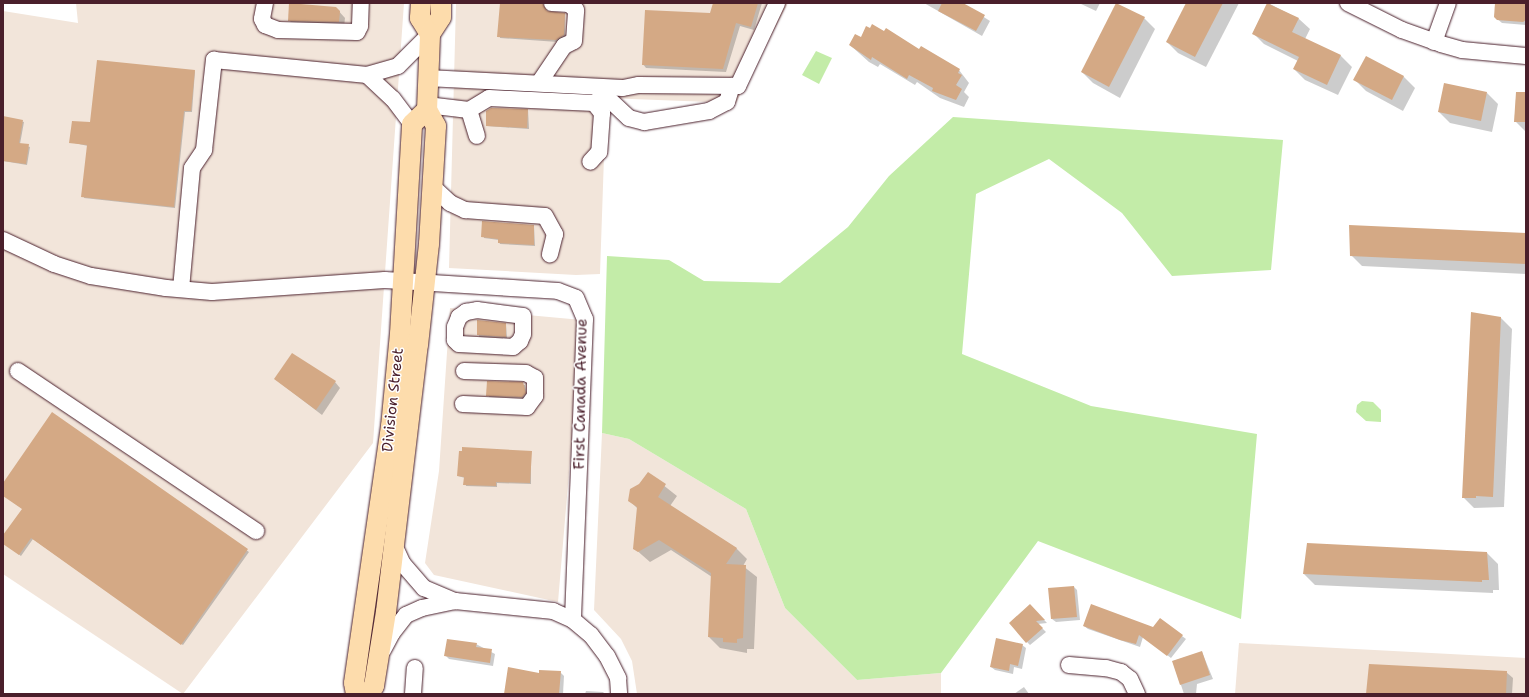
<!DOCTYPE html>
<style>
body{margin:0}
#map{position:relative;width:1529px;height:697px;overflow:hidden;background:#fff;font-family:"Shantell Sans",sans-serif}
div>[style]{position:absolute}
[style*='--x']{left:calc(var(--x)*1px);top:calc(var(--y)*1px);width:calc(var(--w)*1px);rotate:calc(var(--a)*1deg)}
.built>*{inset:0;background:#f2e5da}
.green>*{inset:0;background:#c3eca8}
.shadow>*{inset:0;background:#0003}
.building>*{inset:0;background:#d4a985}
.roads{filter:drop-shadow(0 0 1px #4a1f2b) drop-shadow(0 0 1px #4a1f2b)}
.minor>*{height:16px;margin:-8px;padding:0 8px;transform-origin:8px;border-radius:8px;background:#fff}
.major>*{height:20px;margin:-10px;padding:0 10px;transform-origin:10px;border-radius:10px;background:#fddcac}
span{translate:-50% -50%;white-space:nowrap;text-align:center;line-height:1.15;-webkit-text-stroke:3px #fff;paint-order:stroke}
.street-label{font-size:15px;color:#4a1f2b}
.frame{position:absolute;inset:0;border:4px solid #4a1f2b;pointer-events:none}
</style>
<div id="map">
<div class="built">
<i style="clip-path:polygon(76px 3px,404px 3px,373px 443px,183px 694px,3px 574px,3px 11px,78px 23px)"></i>
<i style="clip-path:polygon(456px 3px,788px 3px,736px 103px,606px 98px,600px 274px,576px 275px,449px 268px)"></i>
<i style="clip-path:polygon(450px 308px,582px 320px,558px 602px,434px 575px,425px 563px,439px 471px)"></i>
<i style="clip-path:polygon(602px 433px,629px 439px,746px 509px,785px 608px,857px 680px,941px 673px,941px 694px,637px 694px,632px 661px,621px 639px,594px 610px)"></i>
<i style="clip-path:polygon(1239px 643px,1526px 658px,1525px 694px,1235px 694px)"></i>
</div>
<div class="green">
<i style="clip-path:polygon(816px 51px,832px 58px,819px 84px,802px 75px)"></i>
<i style="clip-path:polygon(953px 117px,1283px 140px,1271px 270px,1172px 276px,1122px 213px,1049px 159px,976px 194px,962px 354px,1091px 406px,1257px 434px,1241px 619px,1038px 541px,941px 673px,857px 680px,785px 608px,746px 509px,629px 439px,602px 433px,607px 256px,669px 260px,704px 281px,780px 283px,848px 227px,889px 176px)"></i>
<i style="clip-path:polygon(1362px 401px,1373px 402px,1381px 410px,1381px 422px,1366px 421px,1356px 412px,1357px 405px)"></i>
</div>
<div class="shadow">
<i style="clip-path:polygon(501px 3px,542px 5px,547px 12px,565px 14px,565px 37px,558px 42px,500px 38px)"></i>
<i style="clip-path:polygon(714px 3px,762px 3px,754px 30px,740px 26px,726px 72px,646px 68px,643px 64px,711px 14px)"></i>
<i style="clip-path:polygon(924px 3px,962px 3px,990px 21px,982px 36px)"></i>
<i style="clip-path:polygon(1079px 3px,1100px 3px,1096px 11px)"></i>
<i style="clip-path:polygon(1187px 3px,1239px 3px,1206px 67px,1178px 53px,1167px 42px)"></i>
<i style="clip-path:polygon(1268px 3px,1299px 19px,1310px 29px,1305px 39px,1341px 56px,1352px 67px,1338px 95px,1305px 80px,1294px 69px,1298px 61px,1264px 44px,1253px 33px)"></i>
<i style="clip-path:polygon(1496px 3px,1526px 3px,1526px 25px,1502px 23px,1495px 17px)"></i>
<i style="clip-path:polygon(336px 8px,345px 18px,344px 27px,295px 26px,289px 20px)"></i>
<i style="clip-path:polygon(1144px 18px,1155px 29px,1120px 98px,1093px 83px,1082px 72px)"></i>
<i style="clip-path:polygon(861px 38px,919px 50px,959px 70px,969px 83px,964px 92px,969px 97px,964px 107px,940px 98px,917px 82px,915px 85px,880px 64px,878px 67px,869px 62px,850px 45px)"></i>
<i style="clip-path:polygon(1367px 58px,1404px 77px,1415px 88px,1403px 111px,1366px 91px,1355px 80px)"></i>
<i style="clip-path:polygon(195px 71px,192px 112px,185px 112px,175px 208px,84px 198px,88px 146px,70px 142px,91px 123px)"></i>
<i style="clip-path:polygon(1487px 93px,1498px 104px,1492px 132px,1450px 123px,1439px 112px)"></i>
<i style="clip-path:polygon(1526px 93px,1526px 132px,1515px 121px)"></i>
<i style="clip-path:polygon(528px 110px,529px 129px,487px 126px)"></i>
<i style="clip-path:polygon(3px 117px,24px 122px,20px 144px,30px 147px,27px 165px,3px 161px)"></i>
<i style="clip-path:polygon(483px 222px,534px 226px,535px 246px,500px 244px,499px 240px,484px 238px)"></i>
<i style="clip-path:polygon(1526px 234px,1526px 274px,1362px 266px,1351px 255px)"></i>
<i style="clip-path:polygon(1472px 313px,1501px 318px,1512px 329px,1504px 507px,1474px 508px,1463px 497px)"></i>
<i style="clip-path:polygon(478px 321px,506px 324px,507px 338px,479px 337px)"></i>
<i style="clip-path:polygon(275px 379px,335px 382px,340px 388px,322px 415px)"></i>
<i style="clip-path:polygon(488px 382px,525px 385px,527px 395px,524px 398px,489px 397px)"></i>
<i style="clip-path:polygon(53px 414px,249px 552px,183px 645px,33px 539px,21px 556px,3px 543px,3px 536px,23px 509px,3px 495px,3px 485px)"></i>
<i style="clip-path:polygon(531px 452px,531px 484px,497px 483px,497px 487px,466px 486px,465px 478px,458px 476px)"></i>
<i style="clip-path:polygon(648px 473px,677px 496px,670px 506px,736px 548px,747px 559px,743px 566px,757px 577px,754px 649px,747px 649px,747px 653px,720px 648px,709px 637px,712px 577px,671px 550px,650px 562px,634px 548px,638px 509px,630px 501px)"></i>
<i style="clip-path:polygon(1487px 553px,1498px 564px,1499px 590px,1493px 590px,1493px 593px,1315px 585px,1304px 574px)"></i>
<i style="clip-path:polygon(1074px 587px,1077px 590px,1080px 620px,1056px 622px,1052px 619px)"></i>
<i style="clip-path:polygon(1034px 609px,1047px 623px,1038px 624px,1046px 632px,1030px 645px,1027px 642px)"></i>
<i style="clip-path:polygon(1084px 626px,1154px 628px,1182px 636px,1186px 639px,1171px 658px,1143px 637px,1140px 647px,1088px 629px)"></i>
<i style="clip-path:polygon(476px 644px,495px 654px,493px 666px,449px 659px,445px 655px)"></i>
<i style="clip-path:polygon(1022px 645px,1026px 648px,1022px 669px,1014px 667px,1013px 674px,995px 670px,991px 667px)"></i>
<i style="clip-path:polygon(1202px 652px,1213px 679px,1197px 684px,1196px 694px,1184px 694px,1173px 661px)"></i>
<i style="clip-path:polygon(560px 672px,564px 676px,563px 694px,505px 694px,540px 674px)"></i>
<i style="clip-path:polygon(1506px 672px,1513px 678px,1512px 694px,1368px 694px)"></i>
<i style="clip-path:polygon(1024px 687px,1029px 694px,1014px 694px)"></i>
<i style="clip-path:polygon(586px 691px,603px 692px,605px 694px,585px 694px)"></i>
</div>
<div class="building">
<i style="clip-path:polygon(289px 3px,336px 7px,340px 11px,339px 22px,288px 21px)"></i>
<i style="clip-path:polygon(500px 3px,543px 4px,547px 11px,565px 13px,564px 35px,556px 40px,497px 37px)"></i>
<i style="clip-path:polygon(713px 3px,758px 3px,751px 27px,736px 23px,723px 69px,642px 65px,645px 10px,710px 13px)"></i>
<i style="clip-path:polygon(942px 3px,963px 3px,985px 15px,976px 31px,938px 11px)"></i>
<i style="clip-path:polygon(1116px 3px,1145px 17px,1109px 87px,1081px 72px)"></i>
<i style="clip-path:polygon(1186px 3px,1223px 3px,1195px 57px,1166px 42px)"></i>
<i style="clip-path:polygon(1267px 3px,1299px 18px,1292px 32px,1341px 55px,1327px 85px,1293px 69px,1299px 57px,1252px 34px)"></i>
<i style="clip-path:polygon(1495px 3px,1526px 3px,1526px 20px,1523px 22px,1497px 20px,1494px 17px)"></i>
<i style="clip-path:polygon(872px 24px,884px 31px,886px 28px,919px 49px,921px 46px,960px 69px,958px 73px,962px 75px,956px 85px,962px 89px,956px 100px,932px 91px,933px 88px,909px 75px,907px 79px,872px 57px,871px 60px,849px 45px,855px 34px,861px 37px,866px 26px,870px 28px)"></i>
<i style="clip-path:polygon(1366px 56px,1404px 76px,1392px 100px,1353px 80px)"></i>
<i style="clip-path:polygon(97px 60px,195px 70px,191px 111px,184px 111px,174px 207px,81px 197px,87px 145px,69px 143px,72px 121px,90px 122px)"></i>
<i style="clip-path:polygon(1444px 83px,1487px 92px,1481px 121px,1438px 112px)"></i>
<i style="clip-path:polygon(1516px 92px,1526px 92px,1526px 122px,1514px 122px)"></i>
<i style="clip-path:polygon(491px 108px,528px 109px,527px 128px,486px 126px,486px 111px)"></i>
<i style="clip-path:polygon(3px 116px,23px 120px,19px 143px,29px 144px,26px 164px,3px 161px)"></i>
<i style="clip-path:polygon(482px 221px,534px 225px,534px 245px,498px 243px,498px 239px,481px 237px)"></i>
<i style="clip-path:polygon(1349px 225px,1526px 233px,1526px 264px,1350px 256px)"></i>
<i style="clip-path:polygon(1471px 312px,1501px 317px,1493px 497px,1476px 496px,1476px 498px,1462px 498px)"></i>
<i style="clip-path:polygon(477px 320px,506px 323px,506px 337px,477px 335px)"></i>
<i style="clip-path:polygon(292px 353px,336px 381px,316px 410px,274px 379px)"></i>
<i style="clip-path:polygon(487px 381px,523px 382px,526px 393px,522px 397px,486px 396px)"></i>
<i style="clip-path:polygon(52px 412px,248px 549px,181px 645px,31px 538px,19px 555px,3px 544px,3px 535px,22px 509px,3px 496px,3px 483px)"></i>
<i style="clip-path:polygon(462px 447px,532px 451px,530px 483px,496px 482px,496px 486px,463px 485px,464px 477px,457px 476px,459px 451px,462px 451px)"></i>
<i style="clip-path:polygon(648px 472px,666px 484px,658px 497px,737px 548px,726px 564px,746px 565px,743px 638px,737px 639px,737px 643px,723px 642px,723px 638px,708px 637px,711px 573px,659px 540px,638px 552px,633px 549px,637px 507px,628px 501px,630px 489px,639px 484px)"></i>
<i style="clip-path:polygon(1307px 543px,1487px 552px,1489px 580px,1482px 580px,1482px 582px,1303px 574px)"></i>
<i style="clip-path:polygon(1074px 586px,1077px 617px,1051px 619px,1048px 588px)"></i>
<i style="clip-path:polygon(1030px 604px,1045px 620px,1036px 621px,1043px 628px,1026px 643px,1009px 623px)"></i>
<i style="clip-path:polygon(1091px 604px,1153px 627px,1160px 618px,1183px 635px,1167px 656px,1139px 635px,1136px 644px,1120px 640px,1083px 626px)"></i>
<i style="clip-path:polygon(996px 638px,1023px 644px,1018px 666px,1010px 664px,1009px 671px,990px 667px)"></i>
<i style="clip-path:polygon(447px 639px,477px 643px,476px 647px,492px 649px,490px 663px,444px 656px)"></i>
<i style="clip-path:polygon(1202px 651px,1210px 675px,1180px 685px,1172px 661px)"></i>
<i style="clip-path:polygon(1369px 664px,1507px 671px,1506px 694px,1366px 694px)"></i>
<i style="clip-path:polygon(508px 667px,539px 673px,539px 670px,561px 671px,559px 694px,504px 694px)"></i>
</div>
<div class="roads">
<div class="minor">
<i style="--x:265;--y:3;--w:16;--a:101"></i>
<i style="--x:262;--y:19;--w:7;--a:63"></i>
<i style="--x:265;--y:25;--w:14;--a:21"></i>
<i style="--x:278;--y:30;--w:79;--a:1.5"></i>
<i style="--x:357;--y:32;--w:7;--a:-63"></i>
<i style="--x:360;--y:26;--w:23;--a:-88"></i>
<i style="--x:1348;--y:3;--w:60;--a:26.6"></i>
<i style="--x:1402;--y:30;--w:41;--a:19.7"></i>
<i style="--x:1441;--y:44;--w:22;--a:16"></i>
<i style="--x:1462;--y:50;--w:64;--a:5.4"></i>
<i style="--x:1434;--y:42;--w:41;--a:-70.3"></i>
<i style="--x:367;--y:75;--w:35;--a:43"></i>
<i style="--x:393;--y:99;--w:31;--a:53"></i>
<i style="--x:427;--y:78;--w:196;--a:2.9"></i>
<i style="--x:623;--y:88;--w:16;--a:-11"></i>
<i style="--x:639;--y:85;--w:99;--a:0.6"></i>
<i style="--x:738;--y:86;--w:92;--a:-64.8"></i>
<i style="--x:539;--y:83;--w:45;--a:-56"></i>
<i style="--x:564;--y:46;--w:11;--a:-27"></i>
<i style="--x:574;--y:41;--w:31;--a:-86"></i>
<i style="--x:576;--y:10;--w:9;--a:-139"></i>
<i style="--x:569;--y:4;--w:17;--a:-177"></i>
<i style="--x:596;--y:87;--w:45;--a:43.2"></i>
<i style="--x:629;--y:118;--w:16;--a:15"></i>
<i style="--x:644;--y:122;--w:66;--a:-9.6"></i>
<i style="--x:709;--y:111;--w:20;--a:-27"></i>
<i style="--x:727;--y:102;--w:17;--a:-73"></i>
<i style="--x:427;--y:105;--w:42;--a:6.8"></i>
<i style="--x:469;--y:110;--w:27;--a:73"></i>
<i style="--x:469;--y:110;--w:23;--a:-31"></i>
<i style="--x:489;--y:98;--w:105;--a:2.7"></i>
<i style="--x:594;--y:103;--w:13;--a:51"></i>
<i style="--x:602;--y:113;--w:39;--a:94"></i>
<i style="--x:599;--y:152;--w:13;--a:132"></i>
<i style="--x:432;--y:186;--w:25;--a:43"></i>
<i style="--x:450;--y:203;--w:17;--a:25"></i>
<i style="--x:465;--y:210;--w:80;--a:4.3"></i>
<i style="--x:545;--y:216;--w:21;--a:61"></i>
<i style="--x:555;--y:234;--w:21;--a:104"></i>
<i style="--x:3;--y:240;--w:56;--a:25.2"></i>
<i style="--x:54;--y:264;--w:39;--a:18"></i>
<i style="--x:91;--y:276;--w:76;--a:9.1"></i>
<i style="--x:166;--y:288;--w:46;--a:5"></i>
<i style="--x:212;--y:292;--w:173;--a:-4"></i>
<i style="--x:385;--y:280;--w:173;--a:3.6"></i>
<i style="--x:558;--y:291;--w:19;--a:21"></i>
<i style="--x:576;--y:298;--w:23;--a:67"></i>
<i style="--x:585;--y:319;--w:301;--a:92.3"></i>
<i style="--x:181;--y:289;--w:121;--a:-84.8"></i>
<i style="--x:192;--y:168;--w:22;--a:-56"></i>
<i style="--x:204;--y:150;--w:91;--a:-83.7"></i>
<i style="--x:214;--y:60;--w:154;--a:5.6"></i>
<i style="--x:367;--y:75;--w:32;--a:-16"></i>
<i style="--x:398;--y:66;--w:45;--a:-45"></i>
<i style="--x:477;--y:310;--w:46;--a:7.4"></i>
<i style="--x:523;--y:316;--w:18;--a:90"></i>
<i style="--x:523;--y:334;--w:8;--a:113"></i>
<i style="--x:520;--y:341;--w:9;--a:139"></i>
<i style="--x:513;--y:347;--w:54;--a:-176.8"></i>
<i style="--x:459;--y:344;--w:6;--a:-135"></i>
<i style="--x:455;--y:340;--w:13;--a:-90"></i>
<i style="--x:455;--y:327;--w:11;--a:-68"></i>
<i style="--x:459;--y:317;--w:9;--a:-36"></i>
<i style="--x:466;--y:312;--w:11;--a:-10"></i>
<i style="--x:18;--y:371;--w:287;--a:33.9"></i>
<i style="--x:463;--y:404;--w:64;--a:2.7"></i>
<i style="--x:527;--y:407;--w:14;--a:-54"></i>
<i style="--x:535;--y:396;--w:18;--a:-90"></i>
<i style="--x:535;--y:378;--w:10;--a:-151"></i>
<i style="--x:526;--y:373;--w:62;--a:-178.2"></i>
<i style="--x:394;--y:545;--w:21;--a:65"></i>
<i style="--x:403;--y:564;--w:32;--a:49"></i>
<i style="--x:424;--y:588;--w:34;--a:23"></i>
<i style="--x:455;--y:601;--w:99;--a:5.8"></i>
<i style="--x:553;--y:611;--w:22;--a:24"></i>
<i style="--x:573;--y:620;--w:23;--a:40"></i>
<i style="--x:591;--y:635;--w:26;--a:53"></i>
<i style="--x:607;--y:656;--w:25;--a:63"></i>
<i style="--x:618;--y:678;--w:16;--a:86"></i>
<i style="--x:383;--y:650;--w:19;--a:-62"></i>
<i style="--x:392;--y:633;--w:23;--a:-52"></i>
<i style="--x:406;--y:615;--w:17;--a:-24"></i>
<i style="--x:422;--y:608;--w:34;--a:-12"></i>
<i style="--x:1069;--y:665;--w:37;--a:5"></i>
<i style="--x:1106;--y:668;--w:16;--a:15"></i>
<i style="--x:1121;--y:672;--w:11;--a:38"></i>
<i style="--x:1130;--y:679;--w:17;--a:65"></i>
<i style="--x:413;--y:694;--w:26;--a:-86"></i>
</div>
<div class="major">
<i style="--x:421;--y:3;--w:15;--a:94"></i>
<i style="--x:420;--y:18;--w:19;--a:58"></i>
<i style="--x:356;--y:694;--w:11;--a:-100"></i>
<i style="--x:354;--y:683;--w:259;--a:-81.8"></i>
<i style="--x:391;--y:427;--w:93;--a:-84.5"></i>
<i style="--x:400;--y:334;--w:210;--a:-86.7"></i>
<i style="--x:412;--y:124;--w:21;--a:-43"></i>
<i style="--x:368;--y:694;--w:10;--a:-53"></i>
<i style="--x:374;--y:686;--w:75;--a:-80.8"></i>
<i style="--x:386;--y:612;--w:269;--a:-83.2"></i>
<i style="--x:418;--y:345;--w:102;--a:-83.8"></i>
<i style="--x:429;--y:244;--w:118;--a:-86.6"></i>
<i style="--x:436;--y:126;--w:18;--a:-119"></i>
<i style="--x:427;--y:110;--w:76;--a:-87.7"></i>
<i style="--x:430;--y:34;--w:20;--a:-57"></i>
<i style="--x:441;--y:17;--w:14;--a:-90"></i>
</div>
</div>
<div class="street-label">
<span style="left:581px;top:394px;rotate:-89deg">First Canada Avenue</span>
<span style="left:393px;top:400px;rotate:-84deg">Division Street</span>
</div>
<div class="frame"></div>
</div>
